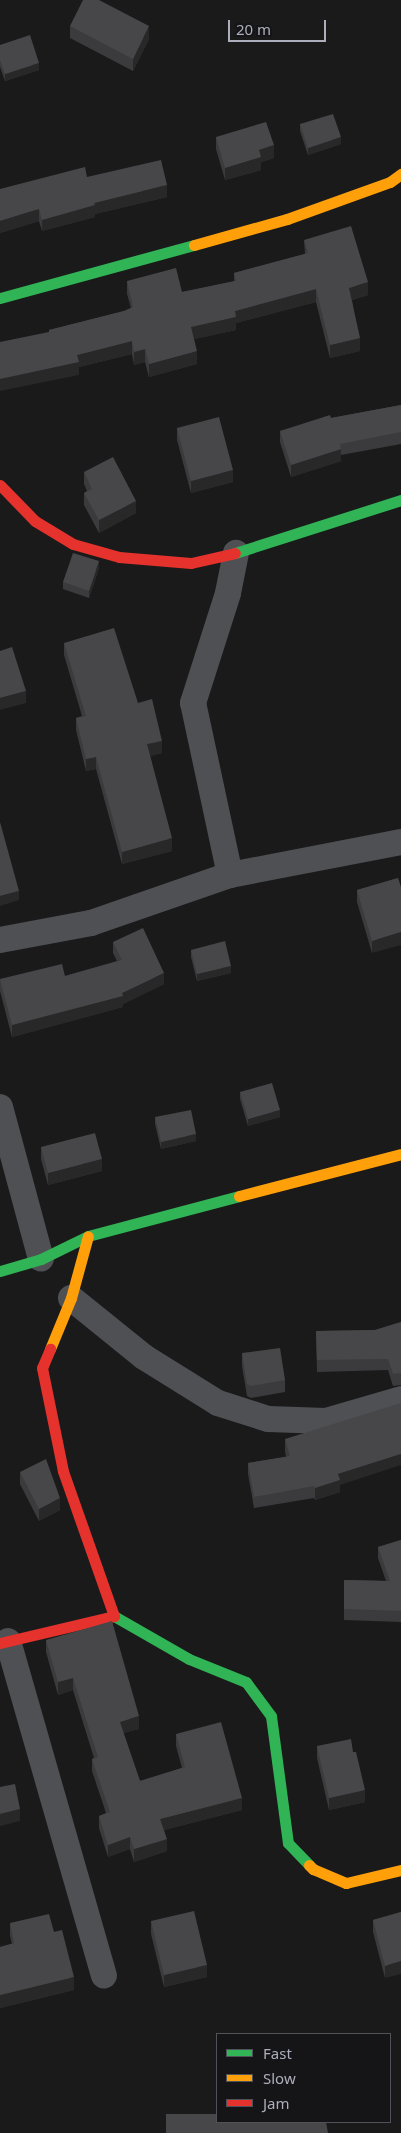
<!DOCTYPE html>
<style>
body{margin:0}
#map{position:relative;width:401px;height:2133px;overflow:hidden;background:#1a1a1b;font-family:"Noto Sans",sans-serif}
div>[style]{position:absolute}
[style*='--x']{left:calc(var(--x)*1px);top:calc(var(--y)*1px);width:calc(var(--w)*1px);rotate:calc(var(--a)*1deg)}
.street>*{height:26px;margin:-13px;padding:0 13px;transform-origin:13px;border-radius:13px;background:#4e5054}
.fast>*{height:11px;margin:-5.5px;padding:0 5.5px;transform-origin:5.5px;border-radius:5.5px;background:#30b455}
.slow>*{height:11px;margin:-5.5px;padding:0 5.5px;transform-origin:5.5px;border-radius:5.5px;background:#ff9f0a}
.jam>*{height:11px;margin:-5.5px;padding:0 5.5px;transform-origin:5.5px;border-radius:5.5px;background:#e5322d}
.wall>*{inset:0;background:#3b3b3d}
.shaded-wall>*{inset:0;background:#282829}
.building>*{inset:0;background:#47474a}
span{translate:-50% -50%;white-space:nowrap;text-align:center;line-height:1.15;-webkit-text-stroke:5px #151417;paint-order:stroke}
.legend{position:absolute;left:216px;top:2033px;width:175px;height:90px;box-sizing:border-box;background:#151417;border:1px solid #515259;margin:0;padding:6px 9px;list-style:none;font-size:15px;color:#acafbb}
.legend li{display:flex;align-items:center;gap:10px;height:25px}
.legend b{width:25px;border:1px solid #515259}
.scale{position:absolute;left:228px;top:20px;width:98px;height:22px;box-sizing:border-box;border:2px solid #acafbb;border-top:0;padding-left:6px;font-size:15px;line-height:18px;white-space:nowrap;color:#acafbb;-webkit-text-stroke:4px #151417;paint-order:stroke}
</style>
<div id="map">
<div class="street">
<i style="--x:230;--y:875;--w:176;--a:-102.1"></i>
<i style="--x:193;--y:703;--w:115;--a:-72.3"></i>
<i style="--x:228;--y:593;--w:41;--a:-78.7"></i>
<i style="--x:0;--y:940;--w:93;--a:-10.6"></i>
<i style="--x:91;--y:923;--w:147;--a:-19.1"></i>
<i style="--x:230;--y:875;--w:174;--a:-10.9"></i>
<i style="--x:0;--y:1107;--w:157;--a:74.9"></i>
<i style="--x:71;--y:1298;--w:94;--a:38.9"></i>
<i style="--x:144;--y:1357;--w:87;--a:31.9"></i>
<i style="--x:218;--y:1403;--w:52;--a:17.7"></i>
<i style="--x:268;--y:1419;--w:58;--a:2"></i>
<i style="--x:326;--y:1421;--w:78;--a:-16.3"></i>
<i style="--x:8;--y:1641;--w:348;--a:74"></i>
</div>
<div class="fast">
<i style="--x:0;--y:298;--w:201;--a:-15.3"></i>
<i style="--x:235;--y:553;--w:174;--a:-17.7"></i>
<i style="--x:0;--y:1271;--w:43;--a:-16.3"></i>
<i style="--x:41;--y:1259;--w:52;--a:-26.1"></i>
<i style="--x:88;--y:1236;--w:156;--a:-14.8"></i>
<i style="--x:114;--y:1616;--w:86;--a:29.8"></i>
<i style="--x:189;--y:1659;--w:61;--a:22"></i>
<i style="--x:246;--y:1682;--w:42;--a:53.7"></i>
<i style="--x:271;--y:1716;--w:128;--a:82.4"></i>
<i style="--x:288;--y:1843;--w:30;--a:46"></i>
</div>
<div class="slow">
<i style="--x:194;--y:245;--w:97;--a:-15.6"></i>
<i style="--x:287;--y:219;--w:109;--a:-19.8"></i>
<i style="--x:390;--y:182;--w:14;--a:-36"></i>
<i style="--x:239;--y:1196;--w:167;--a:-14.5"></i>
<i style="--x:50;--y:1349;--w:55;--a:-67.6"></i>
<i style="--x:71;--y:1298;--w:64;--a:-74.7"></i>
<i style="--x:309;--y:1865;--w:6;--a:45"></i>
<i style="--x:313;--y:1869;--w:36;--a:23"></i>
<i style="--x:346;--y:1883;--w:57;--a:-13.3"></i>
</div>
<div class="jam">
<i style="--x:0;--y:485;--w:50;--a:45.8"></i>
<i style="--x:35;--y:521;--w:44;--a:31.2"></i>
<i style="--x:73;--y:544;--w:48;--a:15.8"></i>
<i style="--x:119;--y:557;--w:72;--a:4.8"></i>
<i style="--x:191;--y:563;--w:45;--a:-12.8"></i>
<i style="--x:0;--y:1643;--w:117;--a:-13.3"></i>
<i style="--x:114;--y:1616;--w:154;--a:-109.4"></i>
<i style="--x:63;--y:1471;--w:105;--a:-101.5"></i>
<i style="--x:42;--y:1368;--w:21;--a:-67"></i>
</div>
<div class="wall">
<i style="clip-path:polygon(70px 26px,149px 39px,133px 71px,70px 38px)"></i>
<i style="clip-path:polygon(0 45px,39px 70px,5px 81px,0 67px)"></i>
<i style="clip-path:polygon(300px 124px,341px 144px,308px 155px,300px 131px)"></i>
<i style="clip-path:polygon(216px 137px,274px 158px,261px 162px,261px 170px,225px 180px,216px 149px)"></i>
<i style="clip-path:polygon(87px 177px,167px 197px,95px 214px,95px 217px,42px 231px,39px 221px,0 233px)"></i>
<i style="clip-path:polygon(304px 240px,368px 295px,352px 300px,360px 351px,330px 358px,316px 302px,236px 323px,236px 330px,194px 339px,197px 364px,149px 377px,145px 362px,134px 365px,132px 354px,79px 367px,79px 375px,49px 332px,49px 330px,124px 311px,131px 308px,127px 294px,127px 281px,182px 292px,234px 281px,234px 273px,305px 254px)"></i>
<i style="clip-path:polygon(401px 405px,401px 444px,341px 455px,341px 461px,291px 477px,280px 442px,280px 431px,331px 418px)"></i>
<i style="clip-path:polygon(177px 428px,233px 482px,191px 493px,177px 440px)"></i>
<i style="clip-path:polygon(84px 472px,136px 513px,99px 533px,84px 505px,84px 493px,87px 491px,84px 484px)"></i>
<i style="clip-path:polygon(99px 568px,89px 598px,63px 589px,63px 582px)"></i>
<i style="clip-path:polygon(64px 643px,138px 703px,162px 753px,150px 756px,172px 851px,122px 864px,96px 769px,86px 771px,76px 730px,76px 718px,82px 716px,64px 655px)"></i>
<i style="clip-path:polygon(398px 878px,372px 953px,357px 902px,357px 890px)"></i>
<i style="clip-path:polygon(113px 942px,164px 984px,123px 1004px,123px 1007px,12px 1037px,0 991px,0 979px,65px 976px,117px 961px,113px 953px)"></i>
<i style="clip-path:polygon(191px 950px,231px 973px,197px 981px,191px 957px)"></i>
<i style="clip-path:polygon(240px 1092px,280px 1117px,248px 1126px,240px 1099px)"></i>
<i style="clip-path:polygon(155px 1117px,196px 1141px,161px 1149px,155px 1124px)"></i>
<i style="clip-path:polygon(41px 1147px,102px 1171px,48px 1185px,41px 1159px)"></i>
<i style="clip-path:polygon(401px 1322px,401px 1385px,393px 1386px,388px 1370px,317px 1372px,316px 1331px,375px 1330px)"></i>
<i style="clip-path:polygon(242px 1353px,285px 1380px,285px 1392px,251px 1398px,247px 1396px,242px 1366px)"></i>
<i style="clip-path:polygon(285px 1439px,340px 1485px,340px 1492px,315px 1500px,314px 1498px,254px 1508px,248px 1474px,248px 1463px,286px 1457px,285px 1451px)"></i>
<i style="clip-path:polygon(20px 1472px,60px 1510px,39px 1521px,20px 1484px)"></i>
<i style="clip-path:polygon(401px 1540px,401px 1622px,344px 1620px,344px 1580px,386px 1581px,378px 1558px,378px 1547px)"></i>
<i style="clip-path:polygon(46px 1640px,139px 1729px,123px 1733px,140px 1781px,182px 1768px,176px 1746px,176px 1734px,242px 1810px,164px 1830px,167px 1851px,134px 1862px,130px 1849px,108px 1857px,99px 1828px,99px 1816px,106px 1813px,92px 1771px,92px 1759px,94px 1758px,73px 1690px,58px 1695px,46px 1652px)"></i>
<i style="clip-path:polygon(317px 1746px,353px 1752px,365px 1802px,329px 1810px,317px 1758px)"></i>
<i style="clip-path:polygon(401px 1912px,385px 1978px,373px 1932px,373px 1920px)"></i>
<i style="clip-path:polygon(151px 1921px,207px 1977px,164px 1987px,151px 1934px)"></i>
<i style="clip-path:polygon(10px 1923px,54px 1932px,74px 1990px,0 2008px,0 1947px,12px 1944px,10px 1936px)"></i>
</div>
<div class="shaded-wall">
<i style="clip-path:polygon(149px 26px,149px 39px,133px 71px,133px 59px)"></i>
<i style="clip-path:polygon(39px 63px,39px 70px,5px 81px,5px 74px)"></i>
<i style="clip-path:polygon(341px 137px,341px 144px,308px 155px,308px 148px)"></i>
<i style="clip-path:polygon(274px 145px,274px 158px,261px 162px,261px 170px,225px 180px,225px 168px,259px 150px)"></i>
<i style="clip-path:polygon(167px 185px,167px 197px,95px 214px,95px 217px,42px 231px,42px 220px,94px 203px)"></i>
<i style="clip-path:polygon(39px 209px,39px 221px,0 233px,0 221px)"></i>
<i style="clip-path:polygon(368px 282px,368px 295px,349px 301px,349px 288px)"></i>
<i style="clip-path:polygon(316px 289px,316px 302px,236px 323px,236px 330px,191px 340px,191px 327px,235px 311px)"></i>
<i style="clip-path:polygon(360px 338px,360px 351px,330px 358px,330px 345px)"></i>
<i style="clip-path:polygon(132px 341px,132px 354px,79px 367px,79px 375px,0 391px,0 379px,77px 355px)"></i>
<i style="clip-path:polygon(145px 349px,145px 362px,134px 365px,134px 352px)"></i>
<i style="clip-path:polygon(197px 351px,197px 364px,149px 377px,149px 364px)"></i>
<i style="clip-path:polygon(341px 449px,341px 461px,291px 477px,291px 465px)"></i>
<i style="clip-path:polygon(233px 470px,233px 482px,191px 493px,191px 481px)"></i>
<i style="clip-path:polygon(136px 501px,136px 513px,99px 533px,99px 520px)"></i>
<i style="clip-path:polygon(99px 561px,99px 568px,89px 598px,89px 591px)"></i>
<i style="clip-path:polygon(26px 691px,26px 703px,0 710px,0 698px)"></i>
<i style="clip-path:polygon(162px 741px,162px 753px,147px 757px,147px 744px)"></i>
<i style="clip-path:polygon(96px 757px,96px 769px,86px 771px,86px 759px)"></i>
<i style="clip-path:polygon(172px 838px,172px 851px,122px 864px,122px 852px)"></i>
<i style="clip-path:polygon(19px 891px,19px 900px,0 906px,0 896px)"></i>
<i style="clip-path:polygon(401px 932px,401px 945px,372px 953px,372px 941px)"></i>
<i style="clip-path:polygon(231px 966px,231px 973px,197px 981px,197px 974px)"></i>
<i style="clip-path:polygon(164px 973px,164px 984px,123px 1004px,123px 1007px,12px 1037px,12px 1025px,122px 993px)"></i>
<i style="clip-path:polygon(280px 1110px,280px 1117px,248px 1126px,248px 1119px)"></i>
<i style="clip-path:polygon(196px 1134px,196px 1141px,161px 1149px,161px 1142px)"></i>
<i style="clip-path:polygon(102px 1159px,102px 1171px,48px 1185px,48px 1173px)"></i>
<i style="clip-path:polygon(401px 1454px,401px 1465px,340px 1485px,340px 1492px,315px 1500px,315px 1488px,338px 1474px)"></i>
<i style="clip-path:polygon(60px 1498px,60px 1510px,39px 1521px,39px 1509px)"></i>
<i style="clip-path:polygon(73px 1678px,73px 1690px,58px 1695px,58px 1682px)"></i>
<i style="clip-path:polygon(139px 1716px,139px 1729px,120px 1734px,120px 1722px)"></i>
<i style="clip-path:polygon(365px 1790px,365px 1802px,329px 1810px,329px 1798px)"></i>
<i style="clip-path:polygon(242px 1798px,242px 1810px,160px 1831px,160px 1819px)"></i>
<i style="clip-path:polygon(20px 1809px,20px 1821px,0 1826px,0 1814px)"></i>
<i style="clip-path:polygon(130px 1837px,130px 1849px,108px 1857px,108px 1845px)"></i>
<i style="clip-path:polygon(167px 1839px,167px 1851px,134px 1862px,134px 1849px)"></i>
<i style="clip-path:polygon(401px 1961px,401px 1974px,385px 1978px,385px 1966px)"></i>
<i style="clip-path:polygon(207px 1965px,207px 1977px,164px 1987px,164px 1975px)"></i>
<i style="clip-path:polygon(74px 1977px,74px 1990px,0 2008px,0 1995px)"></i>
</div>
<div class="building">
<i style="clip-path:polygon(83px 0,99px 0,149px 26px,133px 59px,70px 26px)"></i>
<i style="clip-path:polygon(30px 35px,39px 63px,5px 74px,0 60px,0 45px)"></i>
<i style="clip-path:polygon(333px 114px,341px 137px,308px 148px,300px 124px)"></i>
<i style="clip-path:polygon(266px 122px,274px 145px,259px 150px,261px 157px,225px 168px,216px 137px)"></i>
<i style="clip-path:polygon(161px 160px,167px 185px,94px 203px,95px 205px,42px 220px,39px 209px,0 221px,0 189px,85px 167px,87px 177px)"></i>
<i style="clip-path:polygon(351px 226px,368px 282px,349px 288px,360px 338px,330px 345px,316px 289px,235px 311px,236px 317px,191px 327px,197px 351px,149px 364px,145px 349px,134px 352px,132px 341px,77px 355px,79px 362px,0 379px,0 342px,49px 332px,49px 330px,124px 311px,133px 307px,127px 281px,176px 268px,182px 292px,236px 281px,234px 273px,308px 253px,304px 240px)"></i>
<i style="clip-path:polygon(401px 405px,401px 432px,340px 444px,341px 449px,291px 465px,280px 431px,330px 415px,331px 418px)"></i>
<i style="clip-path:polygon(219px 417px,233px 470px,191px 481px,177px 428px)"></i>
<i style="clip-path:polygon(113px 457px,136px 501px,99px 520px,84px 493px,92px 489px,84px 472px)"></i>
<i style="clip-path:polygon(73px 553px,99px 561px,89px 591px,63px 582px)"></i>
<i style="clip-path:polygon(114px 628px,138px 703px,152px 699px,162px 741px,147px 744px,172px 838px,122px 852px,96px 757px,86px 759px,76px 718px,86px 716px,64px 643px)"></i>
<i style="clip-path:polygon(12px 647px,26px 691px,0 698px,0 651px)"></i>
<i style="clip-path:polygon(0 822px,19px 891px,0 896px)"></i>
<i style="clip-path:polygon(398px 878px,401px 887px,401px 932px,372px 941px,357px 890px)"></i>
<i style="clip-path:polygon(143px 928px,164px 973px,122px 993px,123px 996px,12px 1025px,0 979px,62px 964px,65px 976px,122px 960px,113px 942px)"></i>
<i style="clip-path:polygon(225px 941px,231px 966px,197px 974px,191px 950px)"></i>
<i style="clip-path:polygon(272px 1083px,280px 1110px,248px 1119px,240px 1092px)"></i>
<i style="clip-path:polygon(191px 1110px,196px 1134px,161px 1142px,155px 1117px)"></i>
<i style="clip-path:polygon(95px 1133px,102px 1159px,48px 1173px,41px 1147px)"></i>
<i style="clip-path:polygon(401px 1322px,401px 1373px,393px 1374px,388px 1359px,317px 1360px,316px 1331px,375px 1330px)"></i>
<i style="clip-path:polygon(280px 1348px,285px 1380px,251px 1386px,247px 1384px,242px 1353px)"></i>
<i style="clip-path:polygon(401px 1403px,401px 1454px,338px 1474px,340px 1480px,315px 1488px,314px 1486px,254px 1497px,248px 1463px,290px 1456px,285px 1439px)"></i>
<i style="clip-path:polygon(46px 1459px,60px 1498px,39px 1509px,20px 1472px)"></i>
<i style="clip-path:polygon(401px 1540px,401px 1611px,344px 1609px,344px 1580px,390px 1581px,378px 1547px)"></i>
<i style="clip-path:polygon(112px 1621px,139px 1716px,120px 1722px,140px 1781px,185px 1767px,176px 1734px,221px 1722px,242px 1798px,160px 1819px,167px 1839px,134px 1849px,130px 1837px,108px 1845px,99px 1816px,110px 1812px,92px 1759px,98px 1757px,73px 1678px,58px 1682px,46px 1640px)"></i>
<i style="clip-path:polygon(351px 1739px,353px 1752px,356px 1752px,365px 1790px,329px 1798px,317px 1746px)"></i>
<i style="clip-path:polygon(15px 1784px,20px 1809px,0 1814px,0 1787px)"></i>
<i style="clip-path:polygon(194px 1911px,207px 1965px,164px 1975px,151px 1921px)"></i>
<i style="clip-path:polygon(401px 1912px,401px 1961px,385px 1966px,373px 1920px)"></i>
<i style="clip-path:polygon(49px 1914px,54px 1932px,62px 1930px,74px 1977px,0 1995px,0 1947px,14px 1943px,10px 1923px)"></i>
<i style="clip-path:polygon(166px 2114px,217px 2114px,217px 2122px,326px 2122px,328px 2133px,166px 2133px)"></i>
</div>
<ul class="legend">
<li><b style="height:6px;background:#30b455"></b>Fast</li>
<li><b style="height:6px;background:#ff9f0a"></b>Slow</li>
<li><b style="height:6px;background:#e5322d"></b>Jam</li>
</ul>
<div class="scale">20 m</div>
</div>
